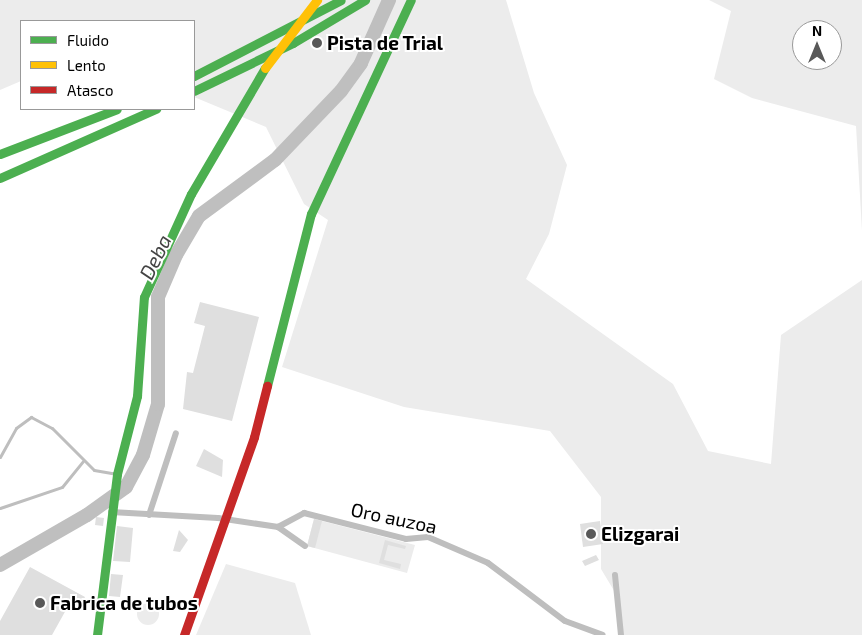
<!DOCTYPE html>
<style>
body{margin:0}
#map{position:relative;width:862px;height:635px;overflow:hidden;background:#fff;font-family:"Exo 2",sans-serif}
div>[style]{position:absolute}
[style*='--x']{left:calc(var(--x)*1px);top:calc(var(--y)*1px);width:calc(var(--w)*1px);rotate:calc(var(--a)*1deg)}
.green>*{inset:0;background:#ececec}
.round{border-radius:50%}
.river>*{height:14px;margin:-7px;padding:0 7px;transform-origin:7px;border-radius:7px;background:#bfbfbf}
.building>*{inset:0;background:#dfdfdf}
.lane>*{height:3px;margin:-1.5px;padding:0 1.5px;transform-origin:1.5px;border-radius:1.5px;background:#bebebe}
.street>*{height:6px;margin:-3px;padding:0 3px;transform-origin:3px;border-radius:3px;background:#bebebe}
.fast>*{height:9px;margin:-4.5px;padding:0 4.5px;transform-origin:4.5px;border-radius:4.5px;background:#4caf50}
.slow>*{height:9px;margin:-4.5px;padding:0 4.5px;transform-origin:4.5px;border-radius:4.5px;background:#ffc107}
.jam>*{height:9px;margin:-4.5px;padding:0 4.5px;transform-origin:4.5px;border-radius:4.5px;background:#c62828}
.dots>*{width:14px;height:14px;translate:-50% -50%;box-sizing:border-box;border:2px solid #fff;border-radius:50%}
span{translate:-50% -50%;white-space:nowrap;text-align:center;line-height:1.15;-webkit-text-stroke:4px #fff;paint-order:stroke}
.poi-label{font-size:19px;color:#000;font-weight:700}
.left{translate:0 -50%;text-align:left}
.street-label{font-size:19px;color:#000}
.water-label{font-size:20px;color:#444;font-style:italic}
.legend{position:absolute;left:20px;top:20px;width:175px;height:90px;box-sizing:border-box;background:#fff;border:1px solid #999;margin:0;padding:6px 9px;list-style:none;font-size:15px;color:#000}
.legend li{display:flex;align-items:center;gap:10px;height:25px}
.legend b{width:25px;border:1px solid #999}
.north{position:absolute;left:792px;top:20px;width:50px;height:50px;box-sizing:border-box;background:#fff;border:1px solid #999;border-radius:50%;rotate:0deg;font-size:14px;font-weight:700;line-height:20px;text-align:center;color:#000}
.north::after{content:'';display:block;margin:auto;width:18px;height:22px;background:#595959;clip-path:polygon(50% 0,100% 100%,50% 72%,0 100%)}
</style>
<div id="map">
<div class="green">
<i style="clip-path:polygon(0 0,506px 0,534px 93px,567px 165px,549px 234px,526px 279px,673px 384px,708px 451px,771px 464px,781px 335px,862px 280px,862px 635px,621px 635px,616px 594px,601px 569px,601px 497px,550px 431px,404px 407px,282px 367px,328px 220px,304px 204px,266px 127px,194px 97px,194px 21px,21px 21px,21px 81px,0 90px)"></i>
<i style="clip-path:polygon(evenodd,709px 0,862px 0,862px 231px,856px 126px,752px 98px,714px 79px,731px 11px,709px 0,802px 30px,832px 30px,832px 60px,802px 60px,802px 30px)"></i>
<i style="clip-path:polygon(314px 519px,415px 545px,407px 573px,307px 546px)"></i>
<i style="clip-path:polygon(226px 564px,295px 583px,311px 635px,196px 635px)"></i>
<i class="round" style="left:137px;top:603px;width:22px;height:22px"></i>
</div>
<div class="river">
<i style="--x:0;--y:565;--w:100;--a:-29.9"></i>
<i style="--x:87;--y:515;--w:48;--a:-35.7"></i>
<i style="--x:126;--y:487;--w:36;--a:-62"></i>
<i style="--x:143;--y:455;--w:53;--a:-73.6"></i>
<i style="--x:158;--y:404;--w:107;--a:-90"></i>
<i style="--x:158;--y:297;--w:46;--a:-66.8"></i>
<i style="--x:176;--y:255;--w:45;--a:-59.5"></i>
<i style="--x:199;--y:216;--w:94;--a:-36.4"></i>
<i style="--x:275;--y:160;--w:95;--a:-46.3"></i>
<i style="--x:341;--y:91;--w:34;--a:-54"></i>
<i style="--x:361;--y:63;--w:69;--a:-66"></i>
</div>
<div class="building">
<i style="clip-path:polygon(200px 302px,259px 317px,232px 421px,183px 409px,187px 372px,193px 373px,205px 326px,194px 323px)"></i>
<i style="clip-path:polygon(204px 449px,223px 460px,222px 477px,196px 466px)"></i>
<i style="clip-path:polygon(96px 517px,104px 518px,103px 526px,95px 525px)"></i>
<i style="clip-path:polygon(314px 519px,322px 521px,315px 548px,307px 546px)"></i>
<i style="clip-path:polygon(600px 521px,603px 544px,583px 547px,580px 524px)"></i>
<i style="clip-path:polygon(117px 526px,133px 528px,130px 562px,113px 561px)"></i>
<i style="clip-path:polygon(179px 530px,188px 540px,180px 552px,173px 551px)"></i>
<i style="clip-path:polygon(385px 540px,406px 546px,405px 549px,388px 545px,384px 560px,401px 564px,400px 569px,379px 563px)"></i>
<i style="clip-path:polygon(596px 555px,599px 560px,585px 566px,582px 561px)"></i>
<i style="clip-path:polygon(30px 567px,85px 597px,81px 606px,71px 601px,52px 635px,0 635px,0 621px)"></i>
<i style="clip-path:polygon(111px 574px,123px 575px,120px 597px,109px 596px)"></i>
</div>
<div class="lane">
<i style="--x:0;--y:457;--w:33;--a:-61"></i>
<i style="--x:16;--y:428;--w:19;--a:-36"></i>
<i style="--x:31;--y:417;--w:24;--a:28"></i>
<i style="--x:52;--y:428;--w:59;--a:45"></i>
<i style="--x:94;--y:470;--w:22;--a:10"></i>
<i style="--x:0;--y:508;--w:65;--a:-18.7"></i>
<i style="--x:62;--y:487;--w:33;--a:-51"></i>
</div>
<div class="street">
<i style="--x:111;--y:512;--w:107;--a:3.2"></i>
<i style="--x:218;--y:518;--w:61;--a:8.5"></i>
<i style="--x:278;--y:527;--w:33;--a:35"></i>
<i style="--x:149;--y:515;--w:86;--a:-71.8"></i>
<i style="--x:278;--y:527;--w:30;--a:-28"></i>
<i style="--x:304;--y:513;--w:105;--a:14.3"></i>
<i style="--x:406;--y:539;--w:22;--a:-5"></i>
<i style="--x:428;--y:537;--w:65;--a:23.4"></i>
<i style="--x:488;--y:563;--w:96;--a:37"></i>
<i style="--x:565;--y:621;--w:40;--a:20.2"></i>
<i style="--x:615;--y:575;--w:60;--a:84.3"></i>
</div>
<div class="fast">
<i style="--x:194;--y:76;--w:165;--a:-27.3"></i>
<i style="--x:194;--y:91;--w:110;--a:-25.9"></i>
<i style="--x:293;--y:43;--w:84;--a:-30.8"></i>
<i style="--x:0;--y:154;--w:125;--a:-21"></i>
<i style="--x:0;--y:178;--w:171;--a:-23.9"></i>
<i style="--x:267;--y:386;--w:178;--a:-75.7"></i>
<i style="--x:311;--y:214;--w:236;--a:-65"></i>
<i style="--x:97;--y:635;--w:162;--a:-82.9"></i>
<i style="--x:117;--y:474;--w:81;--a:-75.6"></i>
<i style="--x:137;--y:396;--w:99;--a:-86"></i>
<i style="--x:144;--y:297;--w:113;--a:-65.5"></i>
<i style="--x:191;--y:194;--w:146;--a:-59.6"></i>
</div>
<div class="slow">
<i style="--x:265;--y:68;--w:86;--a:-52.6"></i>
</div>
<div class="jam">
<i style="--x:184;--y:635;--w:210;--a:-70.5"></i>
<i style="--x:254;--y:437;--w:53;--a:-75.7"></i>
</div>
<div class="dots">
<i style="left:317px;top:43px;background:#595959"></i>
<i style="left:591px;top:534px;background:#595959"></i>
<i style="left:40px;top:603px;background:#595959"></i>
</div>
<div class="poi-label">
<span class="left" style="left:327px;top:43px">Pista de Trial</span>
<span class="left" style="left:601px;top:534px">Elizgarai</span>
<span class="left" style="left:50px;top:603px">Fabrica de tubos</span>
</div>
<div class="street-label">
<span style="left:394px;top:518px;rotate:12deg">Oro auzoa</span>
</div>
<div class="water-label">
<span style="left:155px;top:257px;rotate:-64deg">Deba</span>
</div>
<ul class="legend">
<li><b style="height:6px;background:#4caf50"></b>Fluido</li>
<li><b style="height:6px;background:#ffc107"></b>Lento</li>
<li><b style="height:6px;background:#c62828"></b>Atasco</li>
</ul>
<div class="north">N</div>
</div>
